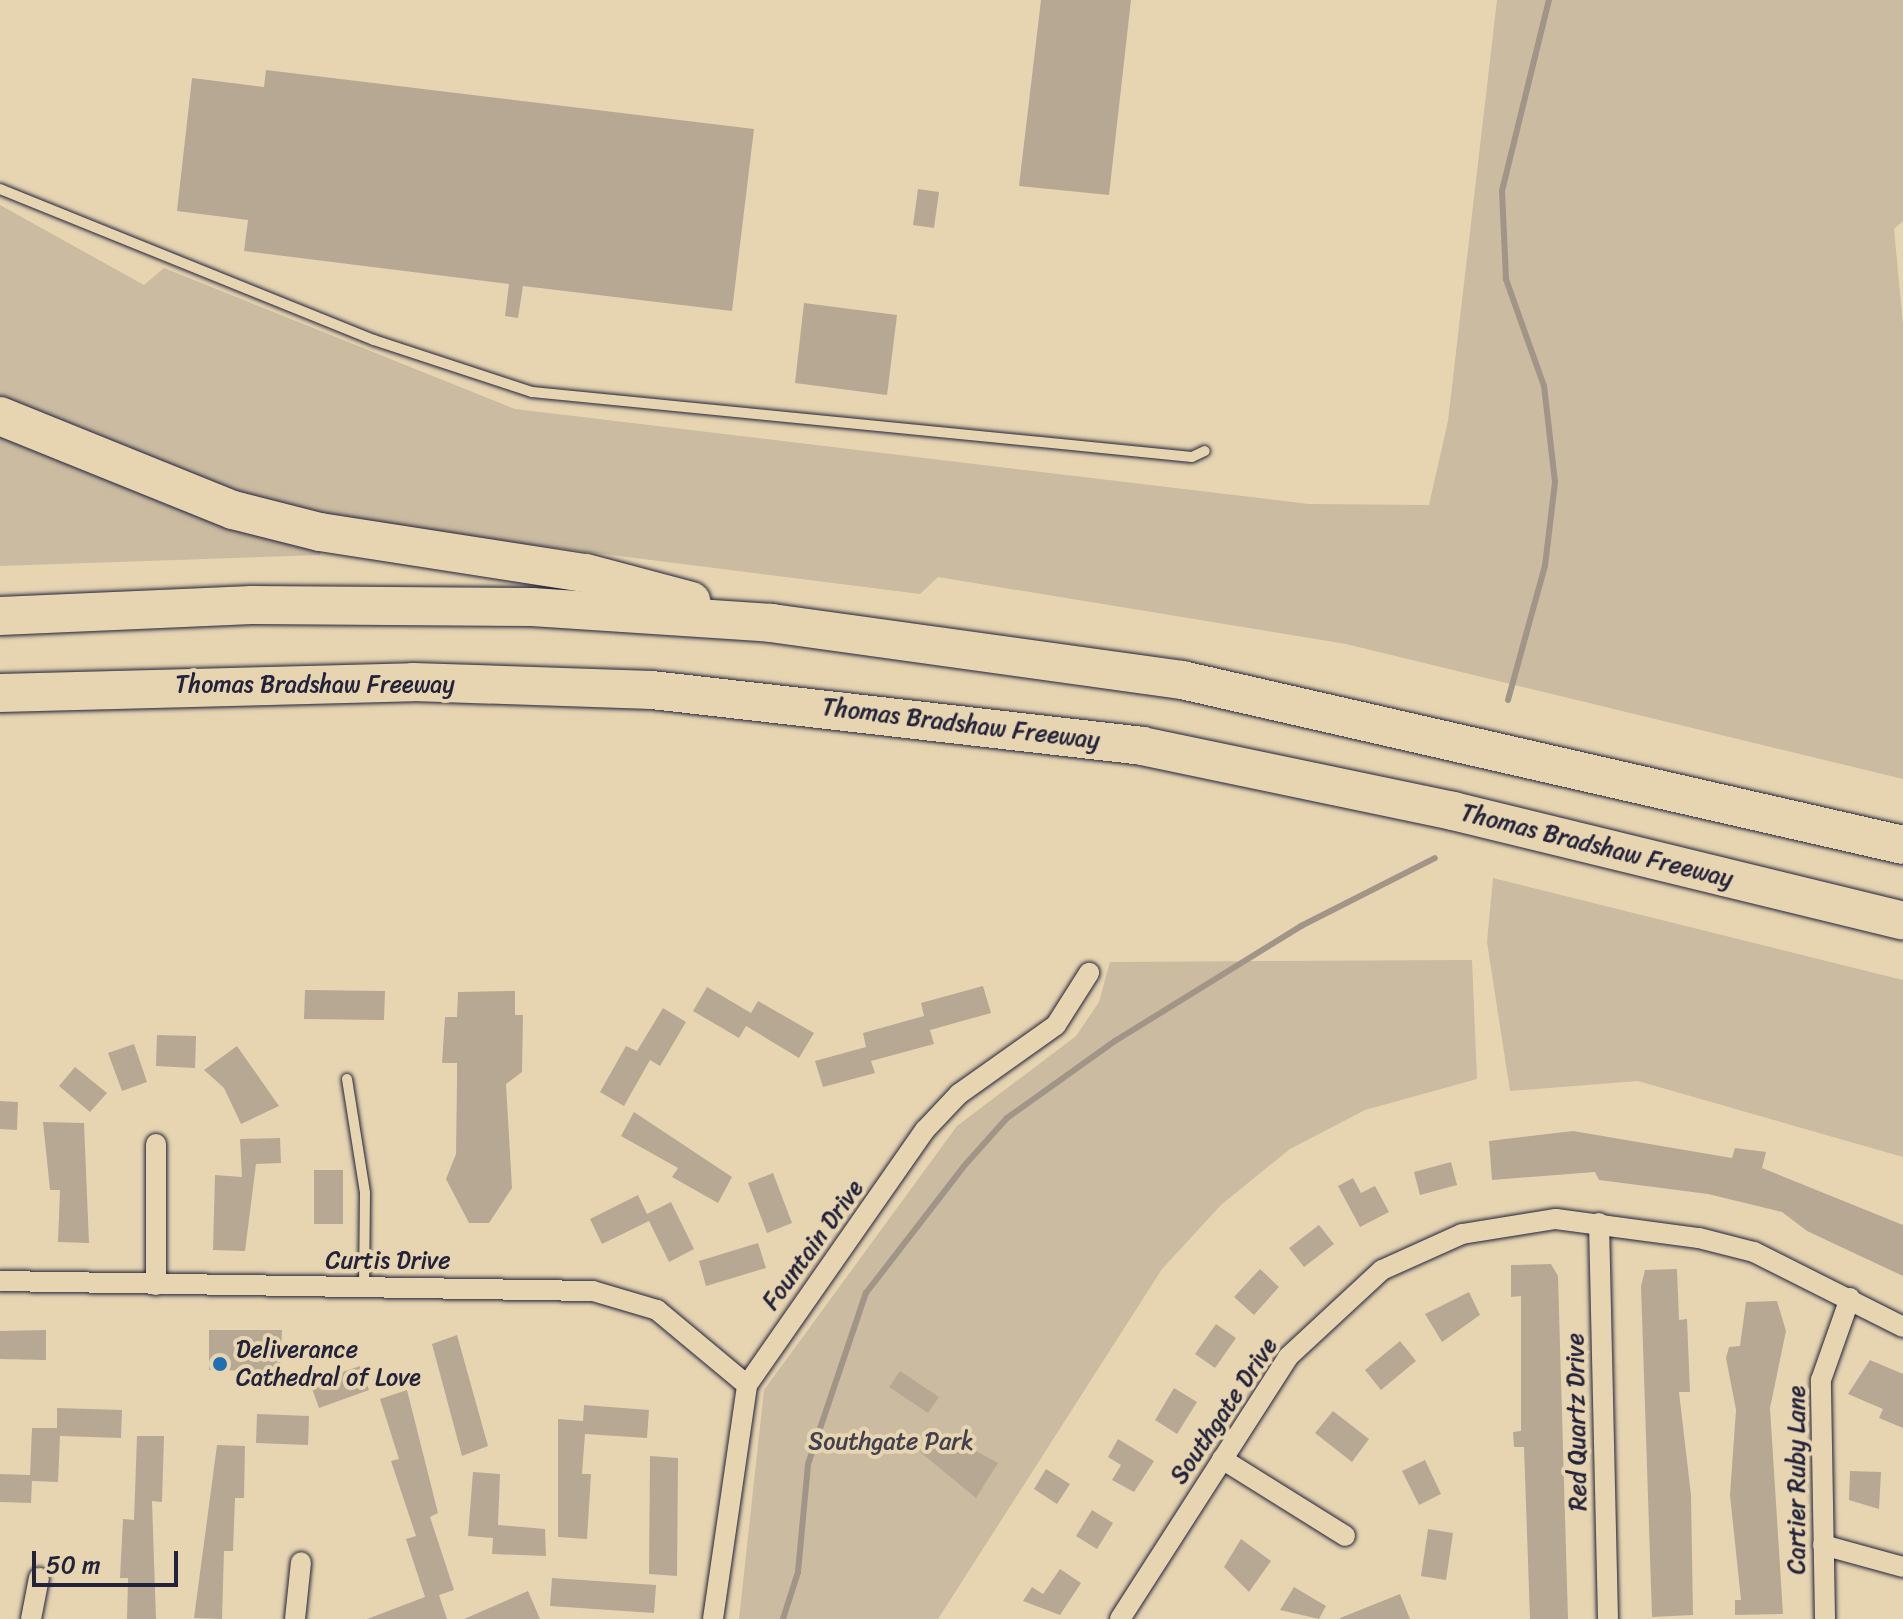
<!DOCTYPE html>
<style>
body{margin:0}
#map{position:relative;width:1903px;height:1619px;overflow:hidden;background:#e7d5b2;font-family:Sriracha,sans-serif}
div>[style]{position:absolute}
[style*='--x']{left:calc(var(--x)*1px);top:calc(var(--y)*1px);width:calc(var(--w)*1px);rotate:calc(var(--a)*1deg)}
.green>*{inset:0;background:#cabba1}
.stream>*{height:6px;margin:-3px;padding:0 3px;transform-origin:3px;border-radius:3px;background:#a19587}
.building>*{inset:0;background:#b7a894}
.roads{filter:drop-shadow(0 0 2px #22223b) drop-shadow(0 0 2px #22223b)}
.lane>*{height:10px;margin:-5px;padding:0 5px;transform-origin:5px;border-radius:5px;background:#e7d5b2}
.street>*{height:20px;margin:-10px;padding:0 10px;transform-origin:10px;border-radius:10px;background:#e7d5b2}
.highway>*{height:38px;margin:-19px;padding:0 19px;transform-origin:19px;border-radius:19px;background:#e7d5b2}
.dots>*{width:22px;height:22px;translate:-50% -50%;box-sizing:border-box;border:4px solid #e7d5b2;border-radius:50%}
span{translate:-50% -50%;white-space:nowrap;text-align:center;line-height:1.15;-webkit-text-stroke:8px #e7d5b2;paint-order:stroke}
.street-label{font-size:24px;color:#22223b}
.poi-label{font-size:24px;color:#22223b}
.left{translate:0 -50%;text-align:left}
.park-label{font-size:24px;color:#44414f}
.scale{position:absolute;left:32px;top:1551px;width:146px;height:36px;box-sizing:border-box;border:4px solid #22223b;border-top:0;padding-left:10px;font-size:24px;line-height:28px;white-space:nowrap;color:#22223b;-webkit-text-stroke:6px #e7d5b2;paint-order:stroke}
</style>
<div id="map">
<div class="green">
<i style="clip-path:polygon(1497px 0,1903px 0,1903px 221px,1894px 229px,1903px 324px,1903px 779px,1346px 644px,938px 577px,920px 594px,325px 519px,199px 485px,0 403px,0 205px,144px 285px,164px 268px,515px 409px,1309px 504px,1429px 505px,1448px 421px)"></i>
<i style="clip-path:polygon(0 430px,322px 546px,320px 555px,0 566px)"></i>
<i style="clip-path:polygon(1493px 878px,1903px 980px,1903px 1157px,1638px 1081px,1510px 1091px,1487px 942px)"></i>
<i style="clip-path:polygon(1472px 960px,1477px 1079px,1365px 1110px,1290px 1149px,1221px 1205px,1162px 1269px,938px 1619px,739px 1619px,764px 1390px,957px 1126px,1076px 1036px,1099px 1002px,1110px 962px)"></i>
</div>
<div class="stream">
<i style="--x:1508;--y:700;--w:139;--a:-74.6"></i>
<i style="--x:1545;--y:566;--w:85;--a:-83.2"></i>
<i style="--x:1555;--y:482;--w:97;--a:-96.5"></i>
<i style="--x:1544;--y:386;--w:114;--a:-109.6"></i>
<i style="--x:1506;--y:279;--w:88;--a:-92.6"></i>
<i style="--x:1502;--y:191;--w:197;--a:-76.2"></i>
<i style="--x:783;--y:1619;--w:49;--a:-72.3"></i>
<i style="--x:798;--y:1572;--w:108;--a:-84.7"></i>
<i style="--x:808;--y:1464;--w:181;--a:-71.3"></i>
<i style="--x:866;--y:1293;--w:160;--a:-52.3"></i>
<i style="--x:964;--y:1166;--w:64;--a:-48.1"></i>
<i style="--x:1007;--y:1118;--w:133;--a:-35.5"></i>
<i style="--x:1115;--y:1041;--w:219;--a:-31.7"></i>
<i style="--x:1301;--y:926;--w:150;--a:-26.9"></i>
</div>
<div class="building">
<i style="clip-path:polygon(1041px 0,1131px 0,1109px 195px,1019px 186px)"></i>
<i style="clip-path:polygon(266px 70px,754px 129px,732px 311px,523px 286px,518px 318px,505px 316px,509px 284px,244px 251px,248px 220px,177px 211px,192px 78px,264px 87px)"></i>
<i style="clip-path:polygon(918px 189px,939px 192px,934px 228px,913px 225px)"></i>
<i style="clip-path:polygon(804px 303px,897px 315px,887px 395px,795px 383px)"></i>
<i style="clip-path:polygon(983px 986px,991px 1013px,930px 1030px,934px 1044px,871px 1061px,875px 1073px,823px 1087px,815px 1061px,866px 1047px,863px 1033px,924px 1016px,921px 1003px)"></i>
<i style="clip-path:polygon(707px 987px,751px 1013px,758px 1001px,814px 1033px,799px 1058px,746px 1026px,739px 1038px,693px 1011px)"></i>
<i style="clip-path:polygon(305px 990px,385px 991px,384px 1020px,304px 1019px)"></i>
<i style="clip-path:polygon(515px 991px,515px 1015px,523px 1015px,522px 1072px,506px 1084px,512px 1188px,489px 1223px,469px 1223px,446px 1179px,456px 1154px,457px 1081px,457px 1063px,442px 1063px,445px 1017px,457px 1017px,458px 992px)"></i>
<i style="clip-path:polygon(663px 1008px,686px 1022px,660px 1066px,650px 1060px,624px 1106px,600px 1092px,626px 1046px,637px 1051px)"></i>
<i style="clip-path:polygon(157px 1035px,196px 1036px,195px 1068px,156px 1066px)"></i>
<i style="clip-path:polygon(134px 1044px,147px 1082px,122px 1091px,108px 1053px)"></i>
<i style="clip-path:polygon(237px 1046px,279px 1106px,241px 1124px,224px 1088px,204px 1070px)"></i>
<i style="clip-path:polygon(75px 1067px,107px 1093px,90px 1112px,59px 1086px)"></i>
<i style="clip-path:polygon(0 1101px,18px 1102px,17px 1130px,0 1129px)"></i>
<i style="clip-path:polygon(634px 1112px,732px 1177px,718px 1203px,672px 1177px,678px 1168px,621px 1136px)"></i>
<i style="clip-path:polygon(43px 1122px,84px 1123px,89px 1243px,58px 1242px,60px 1190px,50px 1190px)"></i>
<i style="clip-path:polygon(1573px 1131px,1732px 1158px,1735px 1148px,1766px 1152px,1762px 1168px,1903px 1225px,1903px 1276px,1807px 1231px,1782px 1212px,1708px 1194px,1599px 1180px,1595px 1172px,1492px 1180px,1489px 1141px)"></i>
<i style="clip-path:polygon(280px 1138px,281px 1163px,256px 1164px,245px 1251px,213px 1250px,215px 1175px,242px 1177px,240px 1139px)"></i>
<i style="clip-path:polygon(1451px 1162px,1457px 1185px,1420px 1195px,1414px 1172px)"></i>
<i style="clip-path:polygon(314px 1170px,343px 1170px,343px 1224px,314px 1224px)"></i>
<i style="clip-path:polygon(773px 1173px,792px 1223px,767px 1233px,748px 1183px)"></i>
<i style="clip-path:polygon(1353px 1178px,1361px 1193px,1375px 1186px,1389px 1212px,1360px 1227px,1338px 1186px)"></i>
<i style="clip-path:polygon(638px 1195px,647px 1214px,671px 1202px,694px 1249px,669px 1262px,649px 1221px,602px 1244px,590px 1219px)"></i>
<i style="clip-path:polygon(1319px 1225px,1334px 1244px,1304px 1267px,1289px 1248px)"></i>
<i style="clip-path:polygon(758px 1243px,766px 1268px,706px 1286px,699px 1261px)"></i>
<i style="clip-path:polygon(1551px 1264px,1558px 1276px,1568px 1619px,1530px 1619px,1524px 1447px,1514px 1447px,1513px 1432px,1521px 1431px,1521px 1296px,1511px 1297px,1511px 1265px)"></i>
<i style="clip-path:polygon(1260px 1269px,1279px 1287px,1254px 1315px,1234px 1297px)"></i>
<i style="clip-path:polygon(1677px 1269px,1679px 1320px,1687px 1319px,1690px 1392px,1679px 1392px,1691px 1495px,1693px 1615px,1652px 1617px,1641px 1286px,1645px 1270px)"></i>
<i style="clip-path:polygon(1469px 1292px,1480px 1315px,1442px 1342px,1425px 1314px)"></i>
<i style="clip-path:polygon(1777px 1301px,1786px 1331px,1770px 1408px,1783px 1614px,1735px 1615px,1735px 1600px,1741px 1600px,1730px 1495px,1736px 1410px,1726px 1358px,1729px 1347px,1740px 1346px,1746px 1302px)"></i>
<i style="clip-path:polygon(1216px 1324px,1236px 1338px,1215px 1368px,1195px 1354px)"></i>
<i style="clip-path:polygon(46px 1330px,46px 1360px,0 1359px,0 1331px)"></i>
<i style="clip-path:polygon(209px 1330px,282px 1330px,280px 1371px,209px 1370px)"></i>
<i style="clip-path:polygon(457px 1335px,488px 1446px,462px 1456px,432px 1344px)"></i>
<i style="clip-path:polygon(1400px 1341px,1416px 1361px,1381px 1390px,1365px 1370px)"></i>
<i style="clip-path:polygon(1870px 1360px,1903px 1374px,1903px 1428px,1879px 1418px,1883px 1409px,1848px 1394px)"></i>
<i style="clip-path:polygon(360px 1366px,369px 1390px,319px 1408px,310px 1383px)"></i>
<i style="clip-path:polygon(900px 1371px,939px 1397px,928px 1413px,889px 1387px)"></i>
<i style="clip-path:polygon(1174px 1388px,1197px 1402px,1177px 1434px,1155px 1420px)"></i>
<i style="clip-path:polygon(407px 1390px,438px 1513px,430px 1517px,454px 1590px,439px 1595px,447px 1619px,367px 1619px,425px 1597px,406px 1539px,416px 1536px,391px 1461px,399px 1459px,380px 1399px)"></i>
<i style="clip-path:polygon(584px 1405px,649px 1410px,647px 1438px,585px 1434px,582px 1474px,591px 1474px,587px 1539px,558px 1537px,558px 1419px,583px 1421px)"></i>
<i style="clip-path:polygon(57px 1408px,122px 1410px,121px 1438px,60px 1436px,58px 1482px,32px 1481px,31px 1503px,0 1502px,0 1474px,30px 1475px,32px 1428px,57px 1428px)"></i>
<i style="clip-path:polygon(1333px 1411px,1369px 1439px,1352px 1462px,1315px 1433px)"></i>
<i style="clip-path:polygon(257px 1414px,309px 1416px,308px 1445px,256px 1443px)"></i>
<i style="clip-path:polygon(935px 1429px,998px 1463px,976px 1498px,920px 1452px)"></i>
<i style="clip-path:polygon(137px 1436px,164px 1436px,162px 1502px,152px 1501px,156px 1619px,127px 1619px,128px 1578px,120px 1578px,123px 1519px,134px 1520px)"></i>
<i style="clip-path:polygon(1118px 1439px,1154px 1461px,1134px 1492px,1112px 1480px,1121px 1465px,1108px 1457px)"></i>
<i style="clip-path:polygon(217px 1445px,245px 1446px,244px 1498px,235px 1498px,233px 1551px,224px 1551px,222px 1619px,194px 1618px)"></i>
<i style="clip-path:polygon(650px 1456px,678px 1458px,677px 1576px,649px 1574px)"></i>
<i style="clip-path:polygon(1425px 1460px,1441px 1494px,1419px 1505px,1402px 1471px)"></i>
<i style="clip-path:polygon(1046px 1469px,1070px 1484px,1057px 1504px,1034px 1489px)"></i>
<i style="clip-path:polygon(1850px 1471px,1881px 1472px,1879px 1509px,1849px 1500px)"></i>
<i style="clip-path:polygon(473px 1472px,500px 1474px,498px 1525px,545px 1529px,546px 1556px,492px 1554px,493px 1538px,468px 1536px)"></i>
<i style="clip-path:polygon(1092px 1510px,1113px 1523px,1097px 1549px,1076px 1536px)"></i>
<i style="clip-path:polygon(1428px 1529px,1453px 1533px,1446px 1580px,1421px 1576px)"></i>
<i style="clip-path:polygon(1241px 1539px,1271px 1561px,1249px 1592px,1224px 1567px)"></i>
<i style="clip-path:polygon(1060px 1569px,1081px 1583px,1060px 1615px,1023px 1601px,1032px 1587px,1043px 1594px)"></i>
<i style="clip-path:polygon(552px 1578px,656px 1585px,654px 1613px,550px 1606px)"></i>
<i style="clip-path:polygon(1294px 1587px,1326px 1606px,1319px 1619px,1280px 1610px)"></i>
<i style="clip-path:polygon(528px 1591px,540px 1619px,464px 1619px)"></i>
<i style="clip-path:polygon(1400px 1594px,1410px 1619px,1341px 1619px,1340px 1618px)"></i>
</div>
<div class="roads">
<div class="lane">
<i style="--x:0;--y:189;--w:403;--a:22"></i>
<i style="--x:374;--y:340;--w:166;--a:18.2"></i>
<i style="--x:532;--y:392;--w:663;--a:5.62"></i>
<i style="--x:1192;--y:457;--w:14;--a:-25"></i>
<i style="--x:347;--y:1079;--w:115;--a:81"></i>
<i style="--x:365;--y:1193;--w:94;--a:90.6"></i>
</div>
<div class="street">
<i style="--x:156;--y:1144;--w:141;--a:90"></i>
<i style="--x:1599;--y:1223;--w:396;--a:88.7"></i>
<i style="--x:0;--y:1281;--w:593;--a:0.97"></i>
<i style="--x:593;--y:1291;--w:67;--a:16.5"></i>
<i style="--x:657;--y:1310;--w:117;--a:39.8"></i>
<i style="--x:1222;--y:1459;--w:145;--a:32"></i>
<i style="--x:1823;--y:1545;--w:83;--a:15.4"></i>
<i style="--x:31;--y:1619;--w:42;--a:-79"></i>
<i style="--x:295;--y:1619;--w:57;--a:-84"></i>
<i style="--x:713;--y:1619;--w:236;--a:-81.7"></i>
<i style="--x:747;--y:1385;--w:311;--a:-55.1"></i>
<i style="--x:925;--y:1130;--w:50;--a:-46.6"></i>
<i style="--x:959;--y:1094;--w:119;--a:-35.4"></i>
<i style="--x:1056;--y:1025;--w:62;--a:-57.6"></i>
<i style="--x:1120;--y:1619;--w:311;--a:-57.3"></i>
<i style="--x:1288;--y:1357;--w:128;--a:-42.8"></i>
<i style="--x:1382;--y:1270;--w:88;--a:-24.2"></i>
<i style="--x:1462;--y:1234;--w:95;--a:-9.1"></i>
<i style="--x:1556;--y:1219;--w:144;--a:7.6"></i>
<i style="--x:1699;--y:1238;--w:57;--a:14.3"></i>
<i style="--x:1754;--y:1252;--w:167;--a:26.7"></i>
<i style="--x:1825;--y:1619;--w:239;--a:-91"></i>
<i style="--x:1821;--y:1380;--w:87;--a:-70.5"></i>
</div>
<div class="highway">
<i style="--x:0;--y:416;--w:251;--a:22"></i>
<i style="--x:233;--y:510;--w:90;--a:14.2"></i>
<i style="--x:320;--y:532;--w:269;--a:8.8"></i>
<i style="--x:586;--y:573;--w:109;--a:14.9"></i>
<i style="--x:0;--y:616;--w:252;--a:-2.5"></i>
<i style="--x:252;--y:605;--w:280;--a:0.4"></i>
<i style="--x:532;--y:607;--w:240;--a:3.8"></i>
<i style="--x:771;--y:623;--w:415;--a:7.9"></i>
<i style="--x:1182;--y:680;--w:740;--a:12.89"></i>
<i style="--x:0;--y:693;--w:413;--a:-1.5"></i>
<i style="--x:413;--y:682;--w:239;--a:1.9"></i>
<i style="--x:652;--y:690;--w:493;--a:6.5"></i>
<i style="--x:1142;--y:746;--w:318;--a:11.8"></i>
<i style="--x:1453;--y:811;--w:463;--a:13.7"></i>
</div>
</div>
<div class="dots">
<i style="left:220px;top:1364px;background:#1f6fb2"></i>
</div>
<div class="street-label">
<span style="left:315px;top:685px">Thomas Bradshaw Freeway</span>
<span style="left:961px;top:724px;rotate:7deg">Thomas Bradshaw Freeway</span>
<span style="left:1597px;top:846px;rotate:14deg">Thomas Bradshaw Freeway</span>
<span style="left:813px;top:1245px;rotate:-54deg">Fountain Drive</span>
<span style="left:388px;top:1261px">Curtis Drive</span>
<span style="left:1224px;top:1411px;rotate:-56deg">Southgate Drive</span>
<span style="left:1577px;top:1422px;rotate:-91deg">Red Quartz Drive</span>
<span style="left:1797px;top:1480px;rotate:-90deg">Cartier Ruby Lane</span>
</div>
<div class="poi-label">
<span class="left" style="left:236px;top:1364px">Deliverance<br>Cathedral of Love</span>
</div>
<div class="park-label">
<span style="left:891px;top:1442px">Southgate Park</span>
</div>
<div class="scale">50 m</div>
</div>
